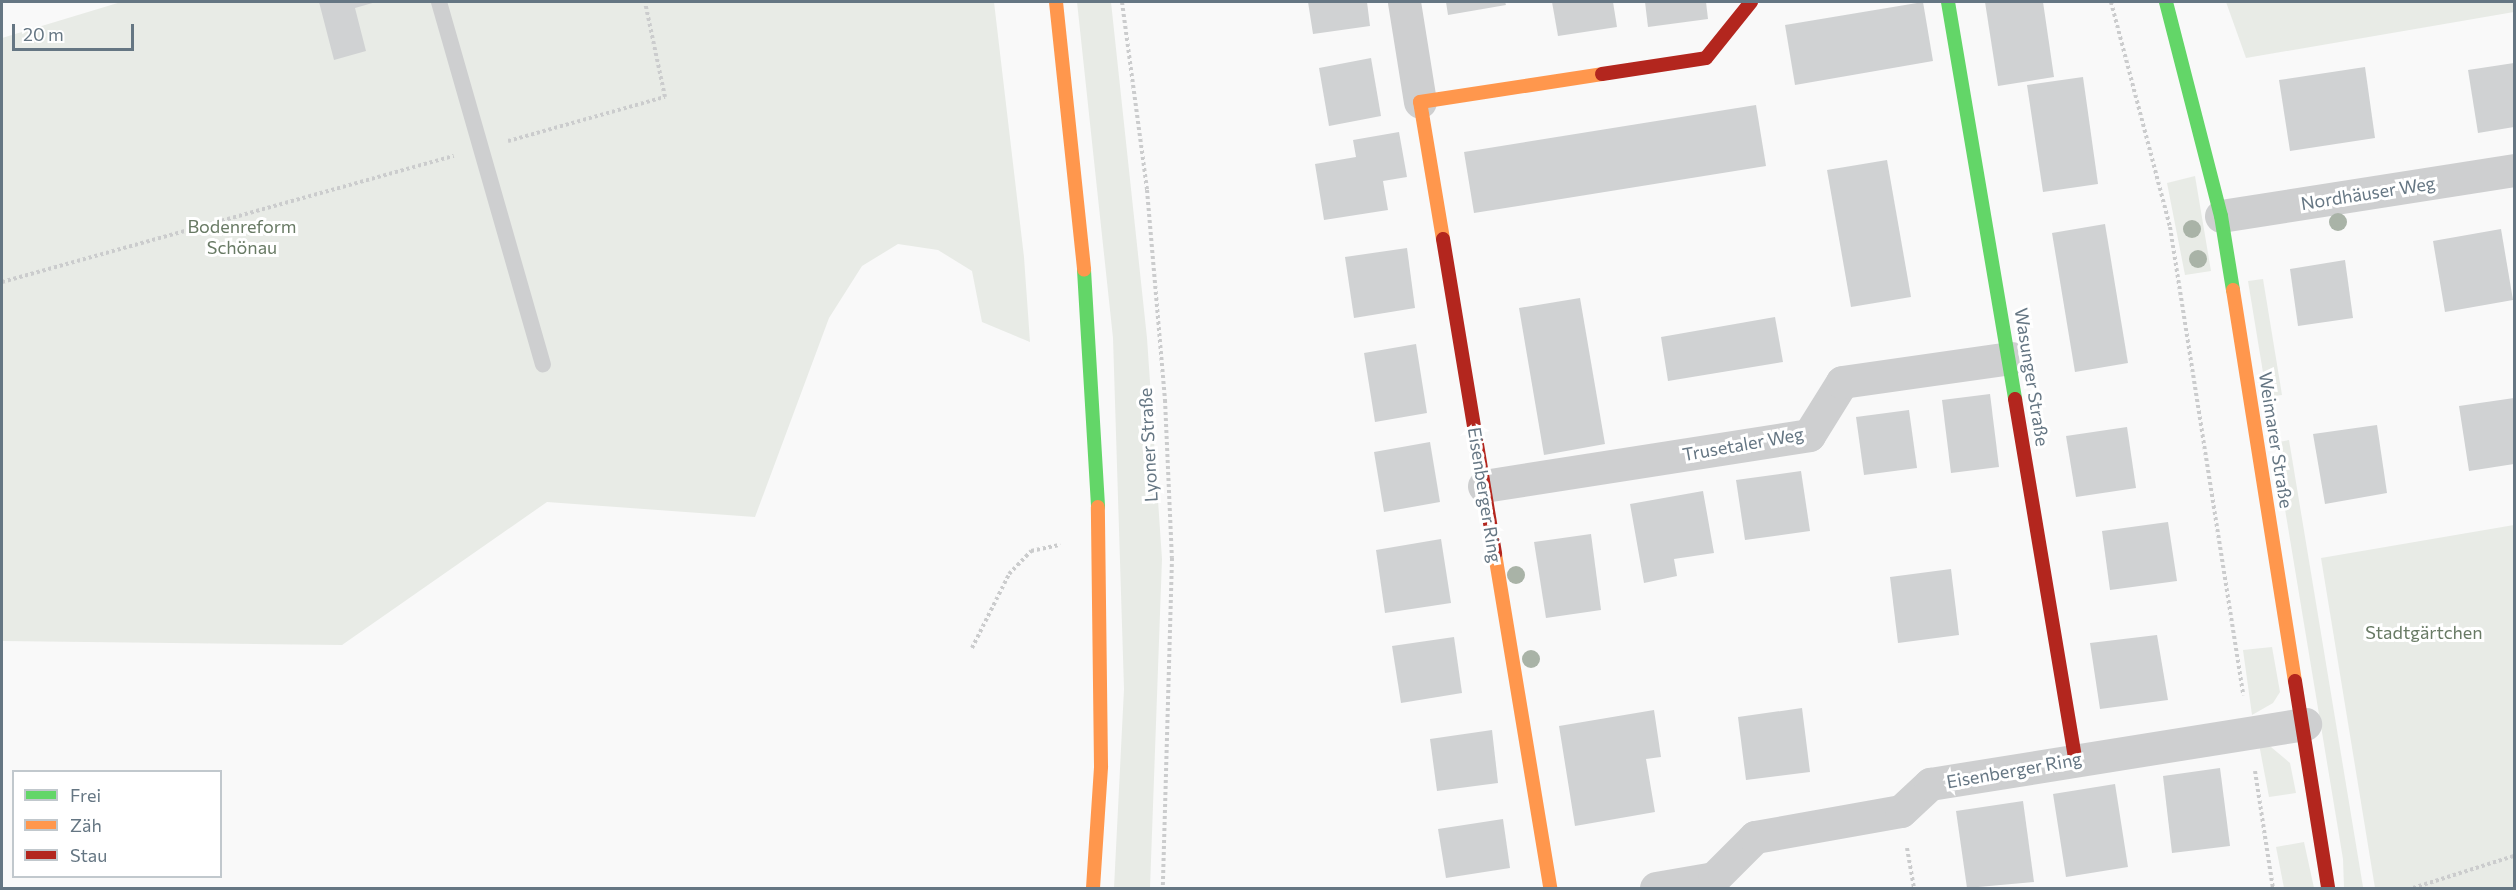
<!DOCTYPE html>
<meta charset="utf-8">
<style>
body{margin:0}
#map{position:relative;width:2516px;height:890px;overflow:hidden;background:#f9f9f9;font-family:Commissioner,sans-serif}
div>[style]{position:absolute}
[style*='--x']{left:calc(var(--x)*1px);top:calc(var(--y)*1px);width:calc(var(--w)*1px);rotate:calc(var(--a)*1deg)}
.green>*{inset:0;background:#e8ebe6}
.building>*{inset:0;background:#d0d2d3}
.path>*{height:4px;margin-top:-2px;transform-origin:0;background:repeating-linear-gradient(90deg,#cbcccd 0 3px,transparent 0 6px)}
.lane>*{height:16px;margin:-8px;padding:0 8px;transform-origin:8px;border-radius:8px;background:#cecfd0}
.street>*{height:33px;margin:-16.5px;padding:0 16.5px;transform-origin:16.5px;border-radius:16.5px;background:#cecfd0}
.fast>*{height:14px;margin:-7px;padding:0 7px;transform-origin:7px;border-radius:7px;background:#63d668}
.slow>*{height:14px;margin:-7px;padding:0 7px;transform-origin:7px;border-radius:7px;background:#ff974d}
.jam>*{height:14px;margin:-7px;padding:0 7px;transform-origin:7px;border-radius:7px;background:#b3261e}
.trees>*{width:18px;height:18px;margin:-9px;border-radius:50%;background:#a9b3a7}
span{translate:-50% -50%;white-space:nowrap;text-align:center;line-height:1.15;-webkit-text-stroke:6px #fff;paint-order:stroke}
.street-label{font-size:18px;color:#657683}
.park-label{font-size:18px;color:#687a64}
.frame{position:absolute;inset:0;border:3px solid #657683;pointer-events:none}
.legend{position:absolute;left:12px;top:770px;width:210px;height:108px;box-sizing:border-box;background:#fff;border:2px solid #c1c8cd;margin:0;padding:8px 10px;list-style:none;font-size:18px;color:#657683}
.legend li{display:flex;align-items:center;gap:12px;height:30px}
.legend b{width:30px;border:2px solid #c1c8cd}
.scale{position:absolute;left:12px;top:24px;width:122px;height:27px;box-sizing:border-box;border:3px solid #657683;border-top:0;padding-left:8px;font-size:18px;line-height:21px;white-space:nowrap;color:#657683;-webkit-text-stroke:4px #fff;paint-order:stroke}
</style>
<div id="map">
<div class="green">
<i style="clip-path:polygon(121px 2px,994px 2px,1024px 257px,1030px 342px,982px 322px,972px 271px,938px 250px,898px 244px,862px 266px,829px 318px,755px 517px,547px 502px,342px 645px,2px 641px,2px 38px)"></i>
<i style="clip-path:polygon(1077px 2px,1111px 2px,1147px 338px,1162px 559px,1150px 888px,1114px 888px,1124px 689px,1113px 338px)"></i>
<i style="clip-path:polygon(2226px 2px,2514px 2px,2514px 12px,2246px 58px)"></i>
<i style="clip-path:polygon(2195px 176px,2211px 271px,2185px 275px,2167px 183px)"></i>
<i style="clip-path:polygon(2263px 279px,2282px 395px,2267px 397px,2248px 281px)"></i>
<i style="clip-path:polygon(2289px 440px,2363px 887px,2358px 888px,2344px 888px,2343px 859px,2274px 443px)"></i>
<i style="clip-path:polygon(2514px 525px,2514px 888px,2375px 888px,2321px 558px)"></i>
<i style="clip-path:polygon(2272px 647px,2280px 692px,2273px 703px,2252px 715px,2243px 650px)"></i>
<i style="clip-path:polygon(2259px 744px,2271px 747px,2290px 763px,2296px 793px,2269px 797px)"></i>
<i style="clip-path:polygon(2304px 842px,2314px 888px,2284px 888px,2276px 847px)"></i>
</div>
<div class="building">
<i style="clip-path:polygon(319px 2px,376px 2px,355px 8px,366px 51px,334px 60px)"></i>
<i style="clip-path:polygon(1308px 2px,1367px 2px,1370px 26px,1313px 34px)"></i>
<i style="clip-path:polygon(1446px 2px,1505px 2px,1506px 5px,1448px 15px)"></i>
<i style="clip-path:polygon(1552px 2px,1613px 2px,1617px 27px,1558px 36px)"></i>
<i style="clip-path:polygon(1645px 2px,1706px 2px,1708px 19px,1648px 27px)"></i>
<i style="clip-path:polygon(1923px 2px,1933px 61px,1795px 85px,1785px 25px)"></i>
<i style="clip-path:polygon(1985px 2px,2043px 2px,2054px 77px,1998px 86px)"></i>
<i style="clip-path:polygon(1371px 58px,1381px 116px,1329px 126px,1319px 68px)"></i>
<i style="clip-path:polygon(2514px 63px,2514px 127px,2478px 133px,2468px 70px)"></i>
<i style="clip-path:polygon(2365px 67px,2375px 138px,2290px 151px,2279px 80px)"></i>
<i style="clip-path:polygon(2083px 77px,2098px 184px,2043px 192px,2027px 85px)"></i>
<i style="clip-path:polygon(1756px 105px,1766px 166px,1474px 213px,1464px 152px)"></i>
<i style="clip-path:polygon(1399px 132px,1407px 177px,1383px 181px,1388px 210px,1324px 220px,1315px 164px,1356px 157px,1353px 140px)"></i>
<i style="clip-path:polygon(1887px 160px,1911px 297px,1851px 307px,1827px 170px)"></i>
<i style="clip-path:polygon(2105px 224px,2128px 363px,2075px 372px,2052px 233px)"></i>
<i style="clip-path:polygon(2501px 229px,2513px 300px,2445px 312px,2433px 241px)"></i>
<i style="clip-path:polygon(1407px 248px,1415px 308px,1354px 318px,1345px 257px)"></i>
<i style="clip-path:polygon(2345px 260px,2353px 318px,2298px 326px,2290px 269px)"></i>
<i style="clip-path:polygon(1580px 298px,1605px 444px,1544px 455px,1519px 308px)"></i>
<i style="clip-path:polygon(1775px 317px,1783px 362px,1668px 381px,1661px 337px)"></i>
<i style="clip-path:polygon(1416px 344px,1427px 413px,1375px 422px,1364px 353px)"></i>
<i style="clip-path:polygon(1990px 394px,1999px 467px,1951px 473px,1942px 400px)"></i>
<i style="clip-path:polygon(2514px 398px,2514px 464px,2469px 471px,2459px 406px)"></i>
<i style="clip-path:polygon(1909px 410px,1917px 468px,1864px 475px,1856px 417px)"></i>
<i style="clip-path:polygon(2377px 425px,2387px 493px,2325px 504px,2313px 434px)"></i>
<i style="clip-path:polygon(2127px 427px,2136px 488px,2076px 497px,2066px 436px)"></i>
<i style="clip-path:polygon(1430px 442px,1440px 502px,1384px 512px,1374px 452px)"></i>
<i style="clip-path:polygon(1801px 471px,1810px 531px,1745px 540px,1736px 480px)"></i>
<i style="clip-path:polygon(1703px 491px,1714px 553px,1674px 559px,1677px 576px,1644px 583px,1630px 504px)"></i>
<i style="clip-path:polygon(2168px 522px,2177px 581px,2110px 590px,2102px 531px)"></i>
<i style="clip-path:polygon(1591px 534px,1601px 610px,1546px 618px,1534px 542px)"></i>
<i style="clip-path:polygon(1441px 539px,1451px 603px,1385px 613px,1376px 550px)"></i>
<i style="clip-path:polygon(1951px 569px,1959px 635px,1898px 643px,1890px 577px)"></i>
<i style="clip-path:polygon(2157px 635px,2168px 700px,2100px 709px,2090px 643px)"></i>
<i style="clip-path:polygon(1454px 637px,1462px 693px,1401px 703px,1392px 646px)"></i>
<i style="clip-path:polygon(1802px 708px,1810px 772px,1746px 780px,1738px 717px)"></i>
<i style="clip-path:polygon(1654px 710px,1661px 757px,1646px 759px,1655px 812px,1575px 826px,1559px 726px)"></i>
<i style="clip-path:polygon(1492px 730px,1498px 783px,1437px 791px,1430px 739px)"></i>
<i style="clip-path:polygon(2220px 768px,2230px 846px,2172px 853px,2163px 776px)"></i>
<i style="clip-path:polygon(2115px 784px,2128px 867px,2066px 877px,2053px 794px)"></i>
<i style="clip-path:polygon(2023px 801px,2034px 882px,1967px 888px,1956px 811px)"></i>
<i style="clip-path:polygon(1503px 819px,1510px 868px,1446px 878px,1438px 829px)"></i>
</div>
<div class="path">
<i style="--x:1122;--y:2;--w:190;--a:82.4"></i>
<i style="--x:1147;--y:190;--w:211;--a:85.1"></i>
<i style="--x:1165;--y:400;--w:158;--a:87.5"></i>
<i style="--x:1172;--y:558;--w:330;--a:91.6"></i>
<i style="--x:2111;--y:2;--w:233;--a:75.3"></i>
<i style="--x:2170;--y:227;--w:474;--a:81.1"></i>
<i style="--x:508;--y:141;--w:163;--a:-15.7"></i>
<i style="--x:665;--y:97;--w:97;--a:-101.9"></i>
<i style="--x:2;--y:282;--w:469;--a:-15.6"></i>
<i style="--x:972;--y:648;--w:83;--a:-63.4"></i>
<i style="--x:1009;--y:574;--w:32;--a:-46"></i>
<i style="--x:1031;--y:551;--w:30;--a:-12"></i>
<i style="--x:2255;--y:771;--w:118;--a:81.3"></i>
<i style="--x:1907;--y:848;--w:41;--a:80.1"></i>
<i style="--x:2413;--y:888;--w:106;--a:-17.6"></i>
</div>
<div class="lane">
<i style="--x:439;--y:2;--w:377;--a:74"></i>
</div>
<div class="street">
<i style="--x:1404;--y:2;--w:101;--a:80.9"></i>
<i style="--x:2221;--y:216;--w:297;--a:-8.9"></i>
<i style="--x:1484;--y:486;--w:329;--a:-8.9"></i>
<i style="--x:1809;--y:435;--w:62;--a:-58.1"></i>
<i style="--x:1842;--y:382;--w:171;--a:-8.1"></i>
<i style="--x:1656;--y:888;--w:59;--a:-9.8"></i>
<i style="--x:1714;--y:878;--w:58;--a:-45"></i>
<i style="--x:1755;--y:837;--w:148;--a:-10.1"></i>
<i style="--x:1901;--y:811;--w:40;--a:-43"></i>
<i style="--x:1930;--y:784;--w:380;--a:-9.1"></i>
</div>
<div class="fast">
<i style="--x:1948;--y:2;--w:403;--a:80.4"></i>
<i style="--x:2166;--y:2;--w:221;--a:75.6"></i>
<i style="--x:2221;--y:216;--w:75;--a:80.8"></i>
<i style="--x:1084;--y:270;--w:237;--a:86.6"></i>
</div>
<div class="slow">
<i style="--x:1056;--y:2;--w:269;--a:84"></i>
<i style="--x:1443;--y:239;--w:139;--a:-99.5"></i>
<i style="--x:1420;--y:102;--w:184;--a:-8.7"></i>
<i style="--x:2233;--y:290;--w:396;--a:81"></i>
<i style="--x:1495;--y:554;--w:338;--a:80.6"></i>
<i style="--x:1093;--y:888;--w:122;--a:-86.2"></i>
<i style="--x:1101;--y:766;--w:259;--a:-90.7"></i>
</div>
<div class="jam">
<i style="--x:1602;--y:74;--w:105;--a:-8.7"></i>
<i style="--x:1706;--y:58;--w:72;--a:-51.2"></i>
<i style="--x:1443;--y:239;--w:319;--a:80.6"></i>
<i style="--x:2015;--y:399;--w:365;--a:80.5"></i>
<i style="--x:2295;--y:681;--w:210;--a:80.9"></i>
</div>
<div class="trees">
<i style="left:2338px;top:222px"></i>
<i style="left:2192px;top:229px"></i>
<i style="left:2198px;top:259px"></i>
<i style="left:1516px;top:575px"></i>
<i style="left:1531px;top:659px"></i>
</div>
<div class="street-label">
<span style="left:2368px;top:193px;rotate:-9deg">Nordhäuser Weg</span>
<span style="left:2032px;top:377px;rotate:81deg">Wasunger Straße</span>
<span style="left:2276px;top:440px;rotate:81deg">Weimarer Straße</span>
<span style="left:1743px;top:444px;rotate:-10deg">Trusetaler Weg</span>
<span style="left:1148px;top:445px;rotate:-93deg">Lyoner Straße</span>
<span style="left:1485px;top:495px;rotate:81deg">Eisenberger Ring</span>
<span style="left:2014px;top:770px;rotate:-10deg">Eisenberger Ring</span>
</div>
<div class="park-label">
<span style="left:242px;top:237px">Bodenreform<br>Schönau</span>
<span style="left:2424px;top:632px">Stadtgärtchen</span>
</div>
<div class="frame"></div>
<ul class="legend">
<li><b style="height:8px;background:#63d668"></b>Frei</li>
<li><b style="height:8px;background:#ff974d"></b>Zäh</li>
<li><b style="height:8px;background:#b3261e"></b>Stau</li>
</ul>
<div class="scale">20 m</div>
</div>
